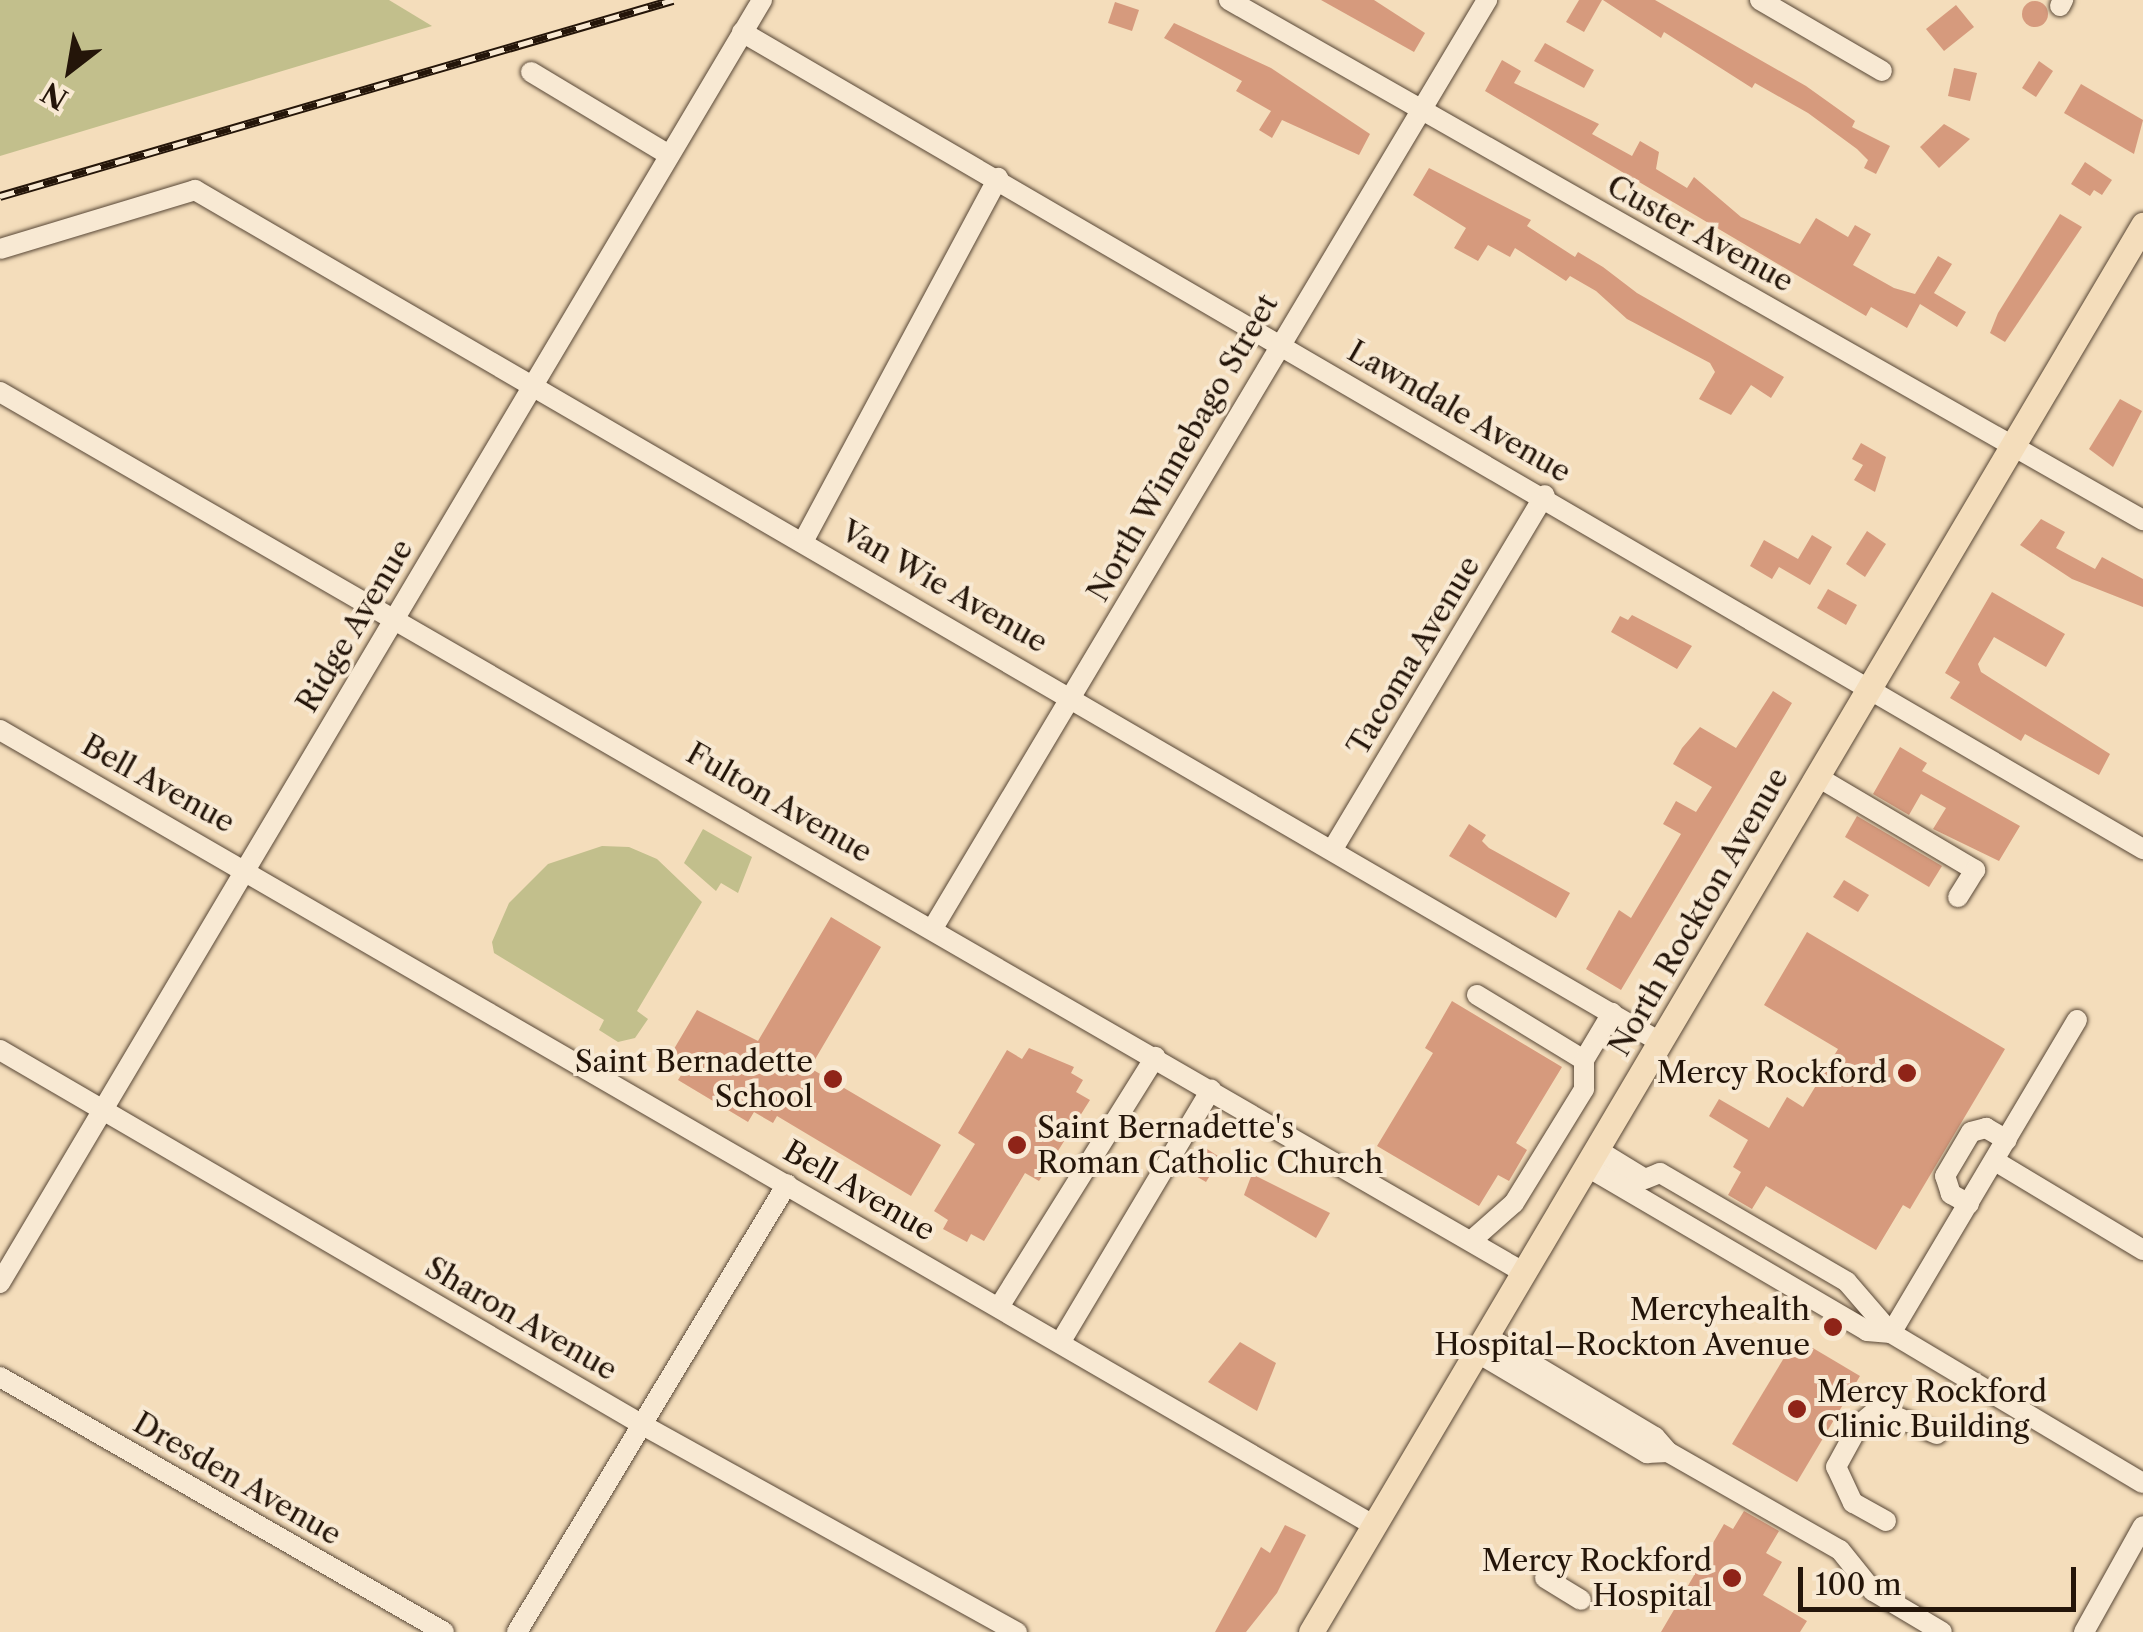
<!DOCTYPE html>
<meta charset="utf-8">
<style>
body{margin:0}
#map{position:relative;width:2143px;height:1632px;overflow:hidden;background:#f4ddbb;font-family:"Libre Caslon Text",serif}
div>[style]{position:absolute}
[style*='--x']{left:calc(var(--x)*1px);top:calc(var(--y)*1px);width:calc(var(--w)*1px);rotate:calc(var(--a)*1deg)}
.green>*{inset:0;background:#c2bf8c}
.building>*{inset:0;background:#d69a7d}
.round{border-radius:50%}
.roads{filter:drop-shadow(0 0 2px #584736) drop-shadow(0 0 2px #584736)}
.minor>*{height:20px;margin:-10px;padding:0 10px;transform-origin:10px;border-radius:10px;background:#f8e9d3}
.major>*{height:25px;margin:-12.5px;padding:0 12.5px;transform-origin:12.5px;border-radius:12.5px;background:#f4ddbb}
.rail>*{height:9px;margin-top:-4.5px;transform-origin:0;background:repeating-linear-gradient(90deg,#f8e9d3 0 15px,#241509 0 30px);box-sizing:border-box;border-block:2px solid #241509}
.dots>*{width:28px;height:28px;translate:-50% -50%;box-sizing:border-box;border:5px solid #f8e9d3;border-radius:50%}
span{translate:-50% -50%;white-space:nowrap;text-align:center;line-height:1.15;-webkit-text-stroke:8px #f8e9d3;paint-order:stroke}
.street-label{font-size:30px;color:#241509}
.poi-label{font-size:30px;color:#241509}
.right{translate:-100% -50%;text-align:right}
.left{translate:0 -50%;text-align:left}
.north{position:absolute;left:20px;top:20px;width:100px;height:100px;-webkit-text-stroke:8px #f8e9d3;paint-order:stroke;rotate:211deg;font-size:28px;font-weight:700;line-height:40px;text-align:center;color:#241509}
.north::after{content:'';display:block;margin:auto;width:35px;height:45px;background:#241509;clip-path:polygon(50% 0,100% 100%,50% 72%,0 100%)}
.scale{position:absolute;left:1798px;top:1567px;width:278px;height:45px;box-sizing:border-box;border:5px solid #241509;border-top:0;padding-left:12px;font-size:30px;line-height:35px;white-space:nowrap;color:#241509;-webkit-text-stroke:8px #f8e9d3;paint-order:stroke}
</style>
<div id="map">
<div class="green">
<i style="clip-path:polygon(0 0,389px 0,432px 26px,0 156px)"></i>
<i style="clip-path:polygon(703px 829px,752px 857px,738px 893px,721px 883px,716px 891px,684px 863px)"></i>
<i style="clip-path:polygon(602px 846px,629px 847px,657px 859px,702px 902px,637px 1011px,648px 1019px,635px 1038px,618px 1042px,599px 1030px,604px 1020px,494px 953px,492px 942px,509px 903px,548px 864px)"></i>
</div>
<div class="building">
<i style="clip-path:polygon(1321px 0,1374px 0,1425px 33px,1414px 52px)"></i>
<i style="clip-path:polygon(1579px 0,1602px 0,1584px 32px,1566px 22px)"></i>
<i style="clip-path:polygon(1603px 0,1655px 0,1806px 86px,1855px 121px,1852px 127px,1890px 146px,1876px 174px,1864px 168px,1868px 160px,1857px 149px,1808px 113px,1755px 83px,1752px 88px,1664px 32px,1661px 38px)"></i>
<i class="round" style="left:2022px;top:1px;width:26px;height:26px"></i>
<i style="clip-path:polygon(1115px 2px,1139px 10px,1132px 31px,1108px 23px)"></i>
<i style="clip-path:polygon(1956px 5px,1974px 27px,1944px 51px,1926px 29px)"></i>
<i style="clip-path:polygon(1174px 23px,1271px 68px,1370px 134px,1359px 155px,1282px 120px,1272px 138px,1259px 130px,1271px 111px,1236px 91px,1242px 81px,1164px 38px)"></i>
<i style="clip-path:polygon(1545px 43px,1594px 70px,1584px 88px,1534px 61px)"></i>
<i style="clip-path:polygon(1502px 60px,1521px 71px,1514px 83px,1599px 124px,1592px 134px,1632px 156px,1640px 141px,1659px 152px,1656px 169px,1687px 188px,1694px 177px,1741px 217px,1800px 244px,1816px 218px,1848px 237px,1855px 225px,1871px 234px,1853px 265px,1894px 288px,1915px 294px,1938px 256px,1952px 264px,1934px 293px,1966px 312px,1957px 327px,1920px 304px,1907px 328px,1871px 307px,1866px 316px,1485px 91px)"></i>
<i style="clip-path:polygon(2039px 61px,2053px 71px,2036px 97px,2022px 88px)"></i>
<i style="clip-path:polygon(1954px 68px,1977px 73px,1970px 101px,1948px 96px)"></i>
<i style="clip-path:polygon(2081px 84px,2143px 120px,2134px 154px,2064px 113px)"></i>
<i style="clip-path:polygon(1944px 124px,1970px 139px,1939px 168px,1920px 147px)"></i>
<i style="clip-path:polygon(2085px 162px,2112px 180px,2102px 195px,2094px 190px,2090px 196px,2071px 184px)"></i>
<i style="clip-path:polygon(1429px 168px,1531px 220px,1527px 226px,1575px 257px,1578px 252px,1603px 267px,1637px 293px,1784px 377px,1771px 398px,1751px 385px,1731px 415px,1699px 399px,1715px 372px,1710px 363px,1627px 319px,1596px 291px,1570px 276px,1566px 281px,1515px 248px,1510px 257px,1488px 245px,1478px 261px,1454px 248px,1466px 228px,1413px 195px)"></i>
<i style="clip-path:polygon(2060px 214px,2082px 227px,2005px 342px,1990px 333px,1998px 313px)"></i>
<i style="clip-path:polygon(2120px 399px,2142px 411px,2113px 467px,2089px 449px)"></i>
<i style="clip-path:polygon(1861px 443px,1886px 457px,1875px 492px,1854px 480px,1863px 465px,1852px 459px)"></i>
<i style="clip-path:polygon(2041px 519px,2065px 532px,2056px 548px,2095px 569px,2102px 557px,2143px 579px,2143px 607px,2072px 579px,2020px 545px)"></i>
<i style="clip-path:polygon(1867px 531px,1886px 544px,1865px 577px,1846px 564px)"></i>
<i style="clip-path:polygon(1812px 535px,1832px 547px,1810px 585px,1779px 567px,1772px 579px,1750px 566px,1764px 540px,1798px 559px)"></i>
<i style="clip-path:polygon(1828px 589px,1857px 605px,1846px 625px,1817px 608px)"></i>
<i style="clip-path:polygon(1992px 592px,2065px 634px,2046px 667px,1994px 637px,1978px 664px,1981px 672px,2110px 754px,2099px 775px,2025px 734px,2021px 741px,1950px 698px,1960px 682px,1945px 673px)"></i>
<i style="clip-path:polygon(1632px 615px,1692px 646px,1677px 669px,1611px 632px,1620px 616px,1628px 620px)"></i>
<i style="clip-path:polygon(1773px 691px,1792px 703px,1621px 990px,1586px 969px,1619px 910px,1631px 918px,1681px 834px,1663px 824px,1676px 801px,1696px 812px,1712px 787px,1673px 764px,1682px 748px,1700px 727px,1736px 748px)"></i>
<i style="clip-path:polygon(1900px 747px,1927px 763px,1922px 771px,2020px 826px,1999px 861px,1933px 829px,1946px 808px,1921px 794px,1909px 815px,1873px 794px)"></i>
<i style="clip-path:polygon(1857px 816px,1942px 866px,1929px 887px,1845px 837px)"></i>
<i style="clip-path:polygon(1469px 824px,1486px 835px,1482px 841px,1489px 848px,1570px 893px,1556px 918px,1449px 856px)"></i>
<i style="clip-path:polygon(1844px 880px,1869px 895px,1858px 912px,1833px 897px)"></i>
<i style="clip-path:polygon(831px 917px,881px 947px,810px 1068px,941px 1145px,911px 1196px,777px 1116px,773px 1123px,754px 1112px,748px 1122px,678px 1080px,688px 1064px,671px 1054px,697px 1010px,758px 1041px)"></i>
<i style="clip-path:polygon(1807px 932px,2005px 1049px,1910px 1209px,1903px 1205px,1876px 1250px,1766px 1186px,1752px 1209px,1728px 1195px,1741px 1172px,1733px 1167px,1748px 1140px,1709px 1116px,1719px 1099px,1769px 1128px,1787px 1097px,1803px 1107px,1838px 1049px,1764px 1005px)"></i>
<i style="clip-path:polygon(1452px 1001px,1562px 1067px,1516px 1143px,1527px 1150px,1509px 1181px,1498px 1175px,1479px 1206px,1377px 1146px,1433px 1053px,1425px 1048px)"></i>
<i style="clip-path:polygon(1029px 1048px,1074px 1067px,1071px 1073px,1083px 1080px,1076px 1092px,1090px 1100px,1039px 1181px,1025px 1173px,984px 1241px,971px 1234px,967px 1242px,943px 1229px,948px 1220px,934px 1211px,975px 1144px,958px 1133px,1007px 1050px,1022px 1059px)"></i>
<i style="clip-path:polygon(1204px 1147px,1221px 1158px,1206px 1182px,1189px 1172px)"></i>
<i style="clip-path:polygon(1252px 1174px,1330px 1213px,1316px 1238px,1244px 1195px)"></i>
<i style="clip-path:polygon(1796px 1338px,1860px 1376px,1797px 1482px,1732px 1444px)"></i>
<i style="clip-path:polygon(1240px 1342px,1276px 1363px,1257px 1411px,1208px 1382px)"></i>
<i style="clip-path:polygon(1744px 1511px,1779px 1531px,1766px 1553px,1782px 1562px,1763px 1595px,1807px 1621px,1800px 1632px,1661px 1632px,1724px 1524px,1733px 1529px)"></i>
<i style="clip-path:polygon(1285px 1525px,1306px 1535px,1277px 1593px,1246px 1632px,1215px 1632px,1261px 1547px,1270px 1553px)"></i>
</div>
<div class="roads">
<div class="minor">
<i style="--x:1229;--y:0;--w:1052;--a:29.64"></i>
<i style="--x:1760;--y:0;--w:141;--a:30.2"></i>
<i style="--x:2060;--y:6;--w:7;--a:-63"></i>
<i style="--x:742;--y:32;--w:1622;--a:30.25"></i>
<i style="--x:531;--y:72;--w:161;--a:31"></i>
<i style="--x:0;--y:249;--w:204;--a:-16.8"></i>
<i style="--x:195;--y:190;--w:1695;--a:30.18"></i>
<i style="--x:0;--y:392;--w:1759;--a:30.02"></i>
<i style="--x:804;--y:540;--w:411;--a:-61.8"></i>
<i style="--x:0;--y:730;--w:1589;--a:30.07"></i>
<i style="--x:1816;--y:776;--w:185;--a:30.6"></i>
<i style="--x:1975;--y:870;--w:32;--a:122"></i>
<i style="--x:1334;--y:847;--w:410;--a:-59.1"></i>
<i style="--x:933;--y:928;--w:1081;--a:-59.16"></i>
<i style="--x:1477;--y:995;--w:125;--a:31.3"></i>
<i style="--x:2077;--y:1020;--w:364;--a:120.7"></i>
<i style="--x:1891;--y:1333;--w:293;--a:30.8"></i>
<i style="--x:0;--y:1050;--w:742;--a:30.26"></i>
<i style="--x:641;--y:1424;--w:430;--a:29"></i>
<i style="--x:1596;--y:1149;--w:57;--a:31.5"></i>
<i style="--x:1645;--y:1179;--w:16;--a:-22"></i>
<i style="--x:1660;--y:1173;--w:216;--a:30.2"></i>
<i style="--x:1847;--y:1282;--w:67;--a:49.2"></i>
<i style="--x:1995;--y:1161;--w:173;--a:31"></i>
<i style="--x:1586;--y:1166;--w:326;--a:30.4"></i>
<i style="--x:1867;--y:1331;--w:24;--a:5"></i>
<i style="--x:1969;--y:1204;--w:21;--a:-151"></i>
<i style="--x:1951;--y:1194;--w:19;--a:-108"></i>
<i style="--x:1945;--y:1176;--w:51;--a:-59.4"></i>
<i style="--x:1971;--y:1132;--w:16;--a:-15"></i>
<i style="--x:1986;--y:1128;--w:24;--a:30"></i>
<i style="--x:1471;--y:1241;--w:57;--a:-41.5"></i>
<i style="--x:1514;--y:1203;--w:134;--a:-58.4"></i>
<i style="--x:1584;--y:1089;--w:29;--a:-90"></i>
<i style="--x:1584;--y:1060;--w:55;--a:-59.2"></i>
<i style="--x:0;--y:1283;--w:1492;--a:-59.29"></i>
<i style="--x:999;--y:1307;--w:295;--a:-58"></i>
<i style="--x:1486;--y:1336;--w:197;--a:30.9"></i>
<i style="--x:1655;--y:1437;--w:20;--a:49"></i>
<i style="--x:1668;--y:1452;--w:198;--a:29.7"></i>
<i style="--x:1840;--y:1550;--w:53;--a:51.2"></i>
<i style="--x:1873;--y:1591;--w:80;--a:30.7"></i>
<i style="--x:1060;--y:1343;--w:295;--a:-59.2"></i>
<i style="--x:1476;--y:1352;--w:199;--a:30.6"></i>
<i style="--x:1647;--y:1453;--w:21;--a:-3"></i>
<i style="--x:0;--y:1377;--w:512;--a:29.87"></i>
<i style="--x:1886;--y:1521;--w:38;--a:-151"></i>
<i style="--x:1853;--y:1503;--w:40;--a:-115"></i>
<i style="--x:1836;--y:1467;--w:48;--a:-61.3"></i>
<i style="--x:1859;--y:1425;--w:25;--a:-40"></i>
<i style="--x:1878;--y:1409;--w:64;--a:23"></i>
<i style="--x:1545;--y:1578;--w:42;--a:31.4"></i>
<i style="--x:517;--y:1632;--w:523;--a:-58.92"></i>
<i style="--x:2084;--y:1632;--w:121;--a:-60.9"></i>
</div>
<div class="major">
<i style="--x:1311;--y:1632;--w:1635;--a:-59.4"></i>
</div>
</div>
<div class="rail">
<i style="--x:0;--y:196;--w:701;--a:-16.24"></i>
</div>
<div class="dots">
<i style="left:1907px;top:1073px;background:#8f2418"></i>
<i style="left:833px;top:1079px;background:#8f2418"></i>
<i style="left:1017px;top:1145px;background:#8f2418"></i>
<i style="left:1833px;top:1327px;background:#8f2418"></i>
<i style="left:1797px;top:1409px;background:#8f2418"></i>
<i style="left:1732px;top:1578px;background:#8f2418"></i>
</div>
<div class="street-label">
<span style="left:1700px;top:234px;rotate:29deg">Custer Avenue</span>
<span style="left:1459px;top:412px;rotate:30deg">Lawndale Avenue</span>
<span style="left:1183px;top:448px;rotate:-60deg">North Winnebago Street</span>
<span style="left:944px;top:587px;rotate:30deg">Van Wie Avenue</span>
<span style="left:355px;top:626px;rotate:-59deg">Ridge Avenue</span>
<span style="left:1414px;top:656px;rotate:-59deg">Tacoma Avenue</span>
<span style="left:158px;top:784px;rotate:29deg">Bell Avenue</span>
<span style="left:779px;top:803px;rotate:30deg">Fulton Avenue</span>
<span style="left:1699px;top:912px;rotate:-60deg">North Rockton Avenue</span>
<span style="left:859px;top:1191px;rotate:30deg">Bell Avenue</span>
<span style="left:521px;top:1319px;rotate:30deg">Sharon Avenue</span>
<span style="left:237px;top:1479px;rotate:30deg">Dresden Avenue</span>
</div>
<div class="poi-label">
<span class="right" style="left:813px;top:1079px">Saint Bernadette<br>School</span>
<span class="right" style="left:1887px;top:1073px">Mercy Rockford</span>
<span class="left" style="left:1037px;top:1145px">Saint Bernadette's<br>Roman Catholic Church</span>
<span class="right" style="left:1810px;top:1327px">Mercyhealth<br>Hospital–Rockton Avenue</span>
<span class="left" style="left:1817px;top:1409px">Mercy Rockford<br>Clinic Building</span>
<span class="right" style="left:1712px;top:1578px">Mercy Rockford<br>Hospital</span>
</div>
<div class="north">N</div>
<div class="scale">100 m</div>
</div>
